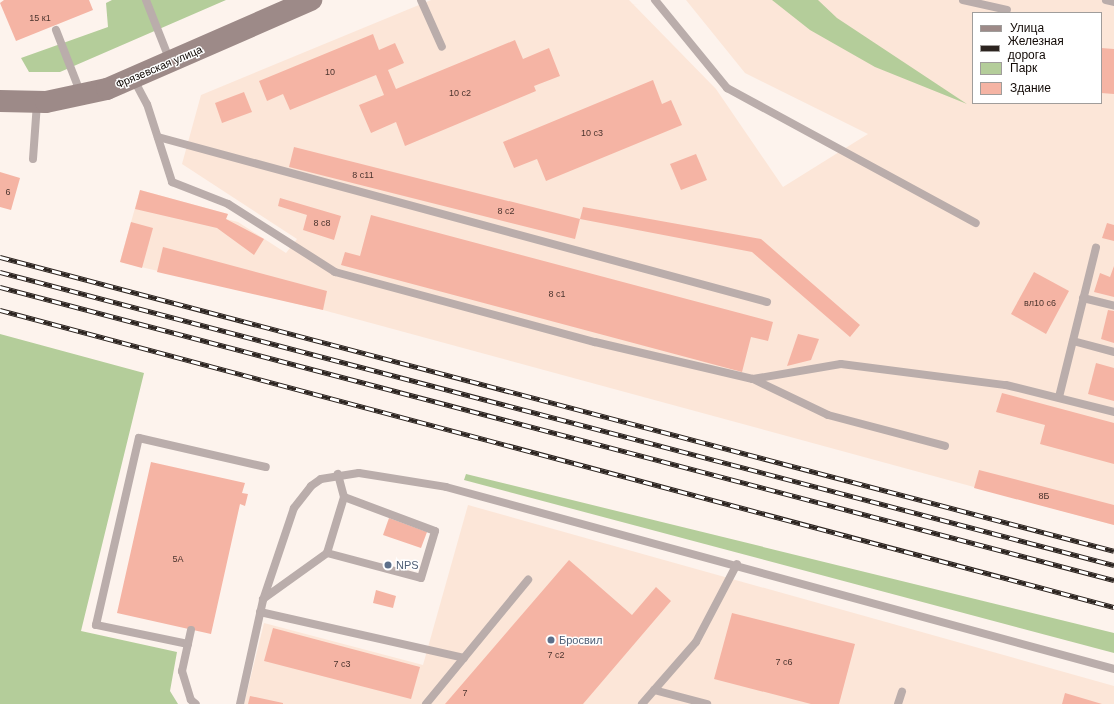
<!DOCTYPE html>
<meta charset="utf-8">
<style>
body{margin:0}
#map{position:relative;width:1114px;height:704px;overflow:hidden;background:#fdf3ed;font-family:Helvetica,sans-serif}
div>[style]{position:absolute}
[style*='--x']{left:calc(var(--x)*1px);top:calc(var(--y)*1px);width:calc(var(--w)*1px);rotate:calc(var(--a)*1deg)}
.industrial>*{inset:0;background:#fce6d8}
.green>*{inset:0;background:#b4cd9a}
.building>*{inset:0;background:#f5b4a4}
.lane>*{height:8px;margin:-4px;padding:0 4px;transform-origin:4px;border-radius:4px;background:#baadab}
.secondary>*{height:22px;margin:-11px;padding:0 11px;transform-origin:11px;border-radius:11px;background:#9d8a88}
.rail>*{height:4.5px;margin-top:-2.25px;transform-origin:0;background:repeating-linear-gradient(90deg,#fff 0 9px,#2c2420 0 18px);box-sizing:border-box;border-block:1px solid #2c2420}
.dots>*{width:11px;height:11px;translate:-50% -50%;box-sizing:border-box;border:2px solid #fff;border-radius:50%}
span{translate:-50% -50%;white-space:nowrap;text-align:center;line-height:1.15;-webkit-text-stroke:3px #fff;paint-order:stroke}
.number-label{font-size:9px;color:#4b342e}
.number-label span{-webkit-text-stroke-width:0}
.street-label{font-size:11px;color:#120a06}
.service-label{font-size:11px;color:#4e5e75}
.left{translate:0 -50%;text-align:left}
.legend{position:absolute;left:972px;top:12px;width:130px;height:92px;box-sizing:border-box;background:#fff;border:1px solid #a09d9b;margin:0;padding:5px 7px;list-style:none;font-size:12px;color:#120a06}
.legend li{display:flex;align-items:center;gap:8px;height:20px}
.legend b{width:20px;border:1px solid #a09d9b}
</style>
<div id="map">
<div class="industrial">
<i style="clip-path:polygon(evenodd,431px 0,629px 0,716px 89px,783px 187px,868px 134px,745px 73px,686px 0,1114px 0,1114px 525px,323px 310px,120px 262px,140px 190px,228px 214px,226px 219px,238px 222px,286px 253px,297px 239px,182px 164px,201px 95px,431px 0,973px 13px,1101px 13px,1101px 103px,973px 103px,973px 13px)"></i>
<i style="clip-path:polygon(468px 505px,1114px 686px,1114px 704px,244px 704px,264px 623px,423px 665px)"></i>
</div>
<div class="green">
<i style="clip-path:polygon(112px 0,226px 0,60px 72px,29px 72px,21px 58px,108px 27px,106px 3px)"></i>
<i style="clip-path:polygon(772px 0,818px 0,837px 18px,967px 104px,875px 67px,810px 30px)"></i>
<i style="clip-path:polygon(0 334px,144px 373px,81px 631px,177px 652px,170px 691px,178px 704px,0 704px)"></i>
<i style="clip-path:polygon(466px 474px,1114px 633px,1114px 653px,464px 480px)"></i>
</div>
<div class="building">
<i style="clip-path:polygon(4px 0,89px 0,93px 10px,16px 41px,0 3px)"></i>
<i style="clip-path:polygon(373px 34px,379px 50px,395px 43px,404px 63px,388px 70px,396px 89px,515px 40px,523px 59px,549px 48px,560px 76px,534px 86px,536px 91px,405px 146px,396px 122px,371px 133px,359px 105px,384px 95px,376px 75px,290px 110px,283px 94px,267px 101px,259px 81px)"></i>
<i style="clip-path:polygon(1101px 48px,1114px 49px,1114px 94px,1101px 93px)"></i>
<i style="clip-path:polygon(653px 80px,662px 104px,671px 100px,682px 125px,546px 181px,537px 159px,514px 168px,503px 142px)"></i>
<i style="clip-path:polygon(244px 92px,252px 112px,222px 123px,215px 103px)"></i>
<i style="clip-path:polygon(294px 147px,580px 219px,575px 239px,289px 167px)"></i>
<i style="clip-path:polygon(696px 154px,707px 180px,681px 190px,670px 164px)"></i>
<i style="clip-path:polygon(0 172px,20px 178px,11px 210px,0 207px)"></i>
<i style="clip-path:polygon(140px 190px,228px 214px,226px 219px,264px 239px,254px 255px,217px 228px,135px 209px)"></i>
<i style="clip-path:polygon(280px 198px,341px 216px,334px 240px,303px 230px,307px 215px,278px 206px)"></i>
<i style="clip-path:polygon(583px 207px,761px 239px,860px 325px,850px 337px,752px 252px,580px 219px)"></i>
<i style="clip-path:polygon(371px 215px,773px 322px,768px 341px,751px 337px,742px 372px,341px 265px,345px 252px,360px 256px)"></i>
<i style="clip-path:polygon(131px 222px,153px 228px,142px 268px,120px 262px)"></i>
<i style="clip-path:polygon(1107px 223px,1114px 225px,1114px 241px,1102px 238px)"></i>
<i style="clip-path:polygon(163px 247px,327px 291px,323px 310px,157px 272px)"></i>
<i style="clip-path:polygon(1114px 266px,1114px 297px,1094px 292px,1100px 273px,1110px 277px)"></i>
<i style="clip-path:polygon(1034px 272px,1069px 291px,1046px 334px,1011px 314px)"></i>
<i style="clip-path:polygon(1108px 310px,1114px 311px,1114px 343px,1101px 339px)"></i>
<i style="clip-path:polygon(798px 334px,819px 339px,811px 360px,787px 366px)"></i>
<i style="clip-path:polygon(1096px 363px,1114px 368px,1114px 401px,1088px 394px)"></i>
<i style="clip-path:polygon(1002px 393px,1114px 423px,1114px 464px,1040px 444px,1045px 425px,996px 412px)"></i>
<i style="clip-path:polygon(151px 462px,245px 483px,242px 493px,248px 494px,245px 506px,240px 504px,211px 634px,117px 613px)"></i>
<i style="clip-path:polygon(979px 470px,1114px 505px,1114px 525px,974px 488px)"></i>
<i style="clip-path:polygon(389px 518px,427px 532px,421px 548px,383px 535px)"></i>
<i style="clip-path:polygon(569px 560px,632px 615px,656px 587px,671px 601px,583px 704px,445px 704px)"></i>
<i style="clip-path:polygon(376px 590px,396px 596px,393px 608px,373px 603px)"></i>
<i style="clip-path:polygon(732px 613px,855px 644px,839px 704px,811px 704px,714px 679px)"></i>
<i style="clip-path:polygon(273px 628px,420px 667px,411px 699px,264px 661px)"></i>
<i style="clip-path:polygon(1065px 693px,1102px 704px,1062px 704px)"></i>
<i style="clip-path:polygon(250px 696px,283px 703px,283px 704px,248px 704px)"></i>
</div>
<div class="lane">
<i style="--x:146;--y:0;--w:66;--a:68.5"></i>
<i style="--x:421;--y:0;--w:51;--a:65.9"></i>
<i style="--x:655;--y:0;--w:114;--a:50.7"></i>
<i style="--x:727;--y:88;--w:283;--a:28.5"></i>
<i style="--x:963;--y:0;--w:45;--a:12.8"></i>
<i style="--x:1106;--y:0;--w:8;--a:14"></i>
<i style="--x:56;--y:30;--w:69;--a:68.7"></i>
<i style="--x:134;--y:80;--w:27;--a:62"></i>
<i style="--x:147;--y:104;--w:82;--a:72.2"></i>
<i style="--x:172;--y:182;--w:60;--a:21.4"></i>
<i style="--x:228;--y:204;--w:127;--a:32.4"></i>
<i style="--x:335;--y:272;--w:269;--a:15.1"></i>
<i style="--x:595;--y:342;--w:162;--a:13.2"></i>
<i style="--x:753;--y:379;--w:89;--a:-9.7"></i>
<i style="--x:841;--y:364;--w:166;--a:7.3"></i>
<i style="--x:1006;--y:385;--w:111;--a:14"></i>
<i style="--x:158;--y:137;--w:631;--a:15.16"></i>
<i style="--x:33;--y:159;--w:56;--a:-85.9"></i>
<i style="--x:1083;--y:298;--w:32;--a:14"></i>
<i style="--x:1073;--y:341;--w:42;--a:15"></i>
<i style="--x:753;--y:379;--w:83;--a:25.6"></i>
<i style="--x:828;--y:415;--w:121;--a:14.8"></i>
<i style="--x:1059;--y:397;--w:154;--a:-76.1"></i>
<i style="--x:327;--y:553;--w:59;--a:-73.1"></i>
<i style="--x:263;--y:599;--w:79;--a:-35.7"></i>
<i style="--x:327;--y:553;--w:97;--a:14.9"></i>
<i style="--x:421;--y:578;--w:49;--a:-73.4"></i>
<i style="--x:435;--y:531;--w:97;--a:-159.5"></i>
<i style="--x:344;--y:497;--w:24;--a:-105"></i>
<i style="--x:260;--y:612;--w:209;--a:12.7"></i>
<i style="--x:191;--y:630;--w:42;--a:102.4"></i>
<i style="--x:182;--y:671;--w:30;--a:73"></i>
<i style="--x:191;--y:700;--w:6;--a:39"></i>
<i style="--x:188;--y:644;--w:94;--a:-168.3"></i>
<i style="--x:96;--y:625;--w:192;--a:-77.1"></i>
<i style="--x:139;--y:438;--w:130;--a:12.9"></i>
<i style="--x:654;--y:690;--w:55;--a:14.8"></i>
<i style="--x:240;--y:704;--w:107;--a:-77.5"></i>
<i style="--x:263;--y:600;--w:97;--a:-71.4"></i>
<i style="--x:294;--y:508;--w:28;--a:-52"></i>
<i style="--x:311;--y:486;--w:12;--a:-35"></i>
<i style="--x:321;--y:479;--w:38;--a:-9"></i>
<i style="--x:359;--y:473;--w:88;--a:9.1"></i>
<i style="--x:446;--y:487;--w:692;--a:15.24"></i>
<i style="--x:426;--y:704;--w:161;--a:-50.6"></i>
<i style="--x:642;--y:704;--w:82;--a:-48.9"></i>
<i style="--x:696;--y:642;--w:88;--a:-62.3"></i>
<i style="--x:898;--y:704;--w:13;--a:-72"></i>
</div>
<div class="secondary">
<i style="--x:0;--y:101;--w:46;--a:1.2"></i>
<i style="--x:46;--y:102;--w:62;--a:-12"></i>
<i style="--x:107;--y:89;--w:223;--a:-23.6"></i>
</div>
<div class="rail">
<i style="--x:0;--y:257;--w:1152;--a:14.78"></i>
<i style="--x:0;--y:272;--w:1152;--a:14.74"></i>
<i style="--x:0;--y:287;--w:1152;--a:14.74"></i>
<i style="--x:0;--y:310;--w:1153;--a:14.93"></i>
</div>
<div class="dots">
<i style="left:388px;top:565px;background:#5c6f8a"></i>
<i style="left:551px;top:640px;background:#5c6f8a"></i>
</div>
<div class="number-label">
<span style="left:40px;top:18px">15 к1</span>
<span style="left:330px;top:72px">10</span>
<span style="left:460px;top:93px">10 с2</span>
<span style="left:592px;top:133px">10 с3</span>
<span style="left:363px;top:175px">8 с11</span>
<span style="left:8px;top:192px">6</span>
<span style="left:506px;top:211px">8 c2</span>
<span style="left:322px;top:223px">8 c8</span>
<span style="left:557px;top:294px">8 c1</span>
<span style="left:1040px;top:303px">вл10 с6</span>
<span style="left:1044px;top:496px">8Б</span>
<span style="left:178px;top:559px">5А</span>
<span style="left:556px;top:655px">7 с2</span>
<span style="left:784px;top:662px">7 с6</span>
<span style="left:342px;top:664px">7 с3</span>
<span style="left:465px;top:693px">7</span>
</div>
<div class="street-label">
<span style="left:159px;top:67px;rotate:-23deg">Фрязевская улица</span>
</div>
<div class="service-label">
<span class="left" style="left:396px;top:565px">NPS</span>
<span class="left" style="left:559px;top:640px">Бросвил</span>
</div>
<ul class="legend">
<li><b style="height:5px;background:#9d8a88"></b>Улица</li>
<li><b style="height:5px;background:#2c2420"></b>Железная дорога</li>
<li><b style="height:11px;background:#b4cd9a"></b>Парк</li>
<li><b style="height:11px;background:#f5b4a4"></b>Здание</li>
</ul>
</div>
